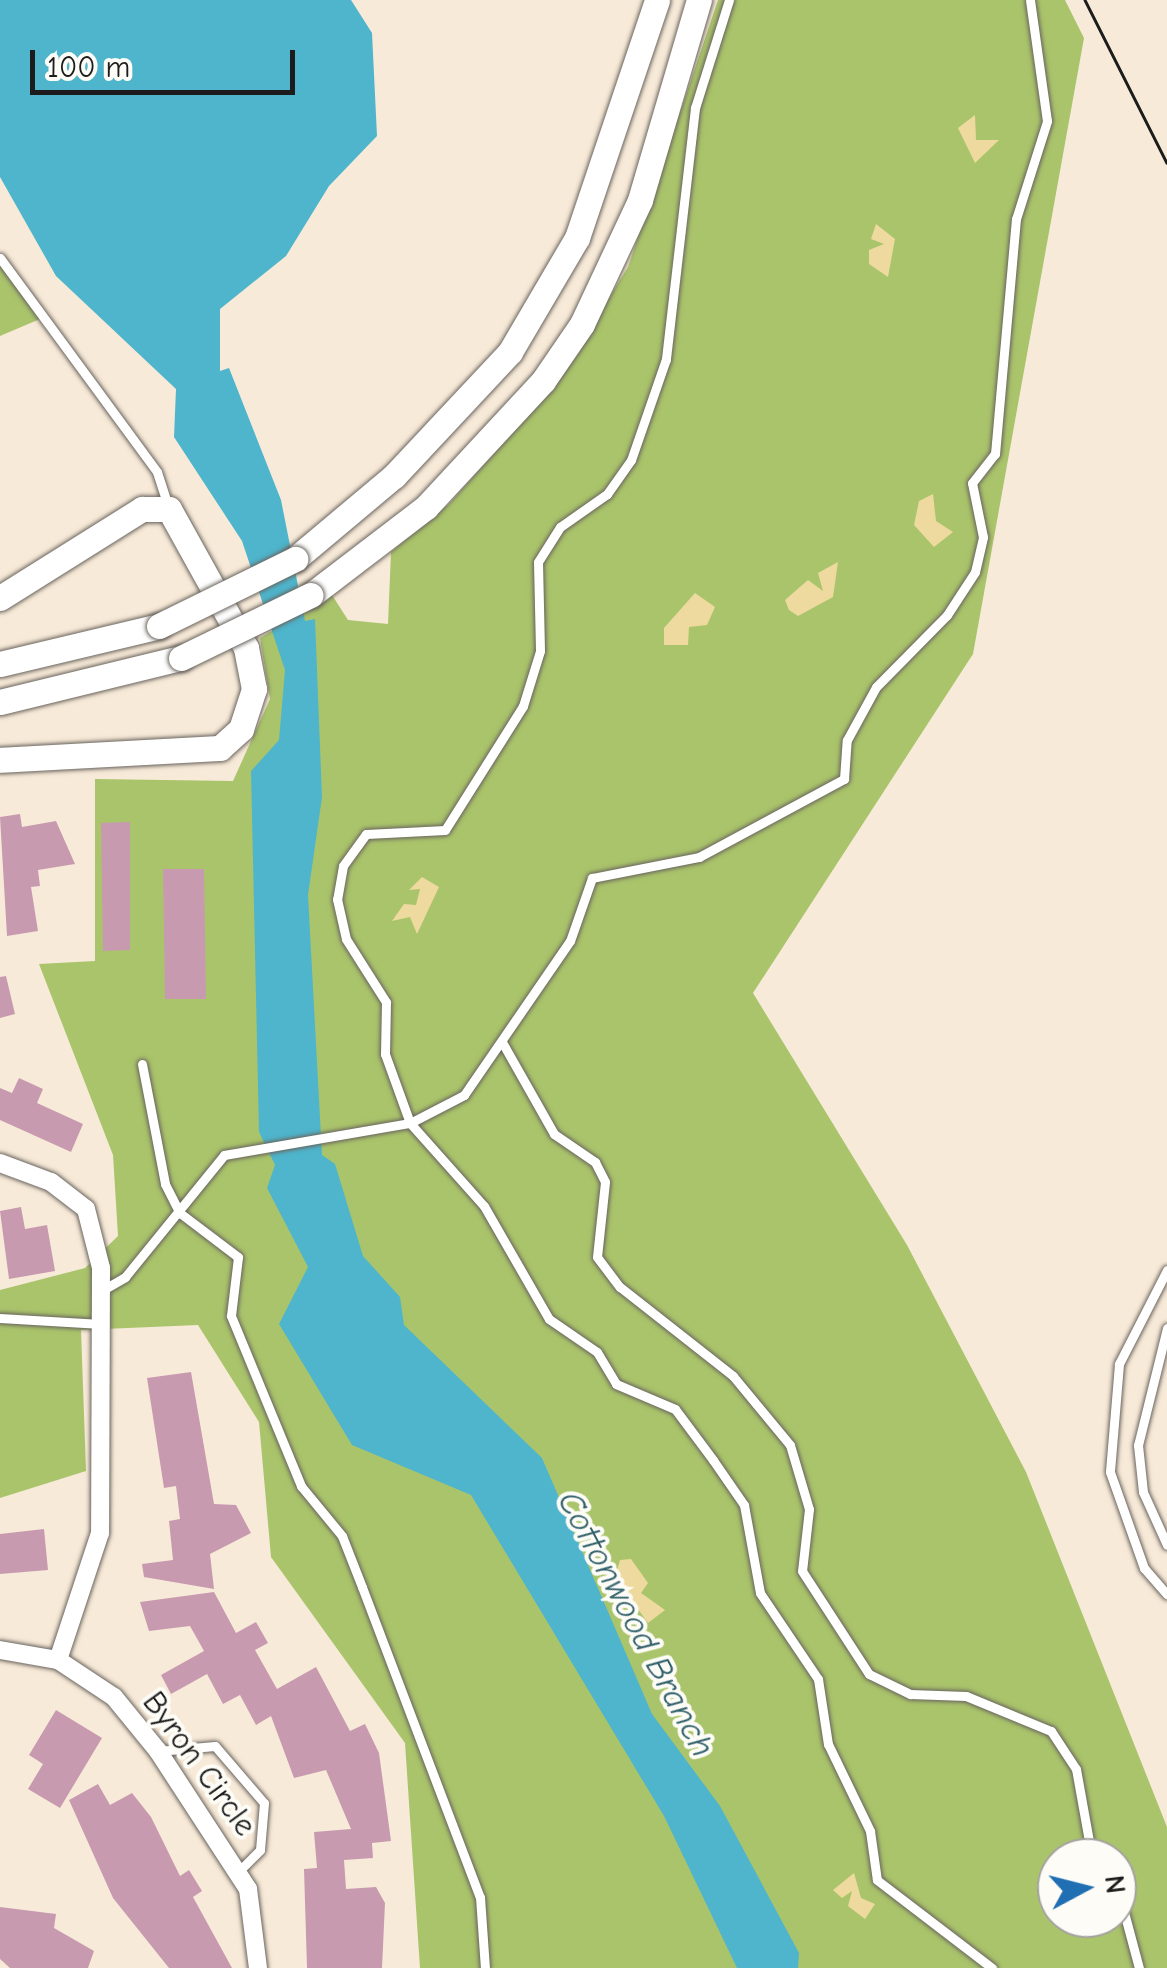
<!DOCTYPE html>
<style>
body{margin:0}
#map{position:relative;width:1167px;height:1968px;overflow:hidden;background:#f8ead8;font-family:"Comic Neue",sans-serif}
div>[style]{position:absolute}
[style*='--x']{left:calc(var(--x)*1px);top:calc(var(--y)*1px);width:calc(var(--w)*1px);rotate:calc(var(--a)*1deg)}
.green>*{inset:0;background:#aac46b}
.sand>*{inset:0;background:#eeda9e}
.water>*{inset:0;background:#4eb5cc}
.building>*{inset:0;background:#c89ab0}
.roads{filter:drop-shadow(0 0 2px #69645e) drop-shadow(0 0 2px #69645e)}
.lane>*{height:9px;margin:-4.5px;padding:0 4.5px;transform-origin:4.5px;border-radius:4.5px;background:#fff}
.street>*{height:18px;margin:-9px;padding:0 9px;transform-origin:9px;border-radius:9px;background:#fff}
.secondary>*{height:25px;margin:-12.5px;padding:0 12.5px;transform-origin:12.5px;border-radius:12.5px;background:#fff}
.tram>*{height:2.5px;margin:-1.25px;padding:0 1.25px;transform-origin:1.25px;border-radius:1.25px;background:#1c1c1c}
.bridges{filter:drop-shadow(0 0 2px #69645e) drop-shadow(0 0 2px #69645e)}
.secondary-bridge>*{height:25px;margin:-12.5px;padding:0 12.5px;transform-origin:12.5px;border-radius:12.5px;background:#fff}
span{translate:-50% -50%;white-space:nowrap;text-align:center;line-height:1.15;-webkit-text-stroke:8px #fdfcf7;paint-order:stroke}
.street-label{font-size:32px;color:#1c1c1c}
.water-label{font-size:35px;color:#32616b;font-style:italic}
.north{position:absolute;left:1037px;top:1838px;width:100px;height:100px;box-sizing:border-box;background:#fdfcf7;border:2px solid #a3a29f;border-radius:50%;rotate:83deg;font-size:28px;font-weight:700;line-height:40px;text-align:center;color:#1c1c1c}
.north::after{content:'';display:block;margin:auto;width:35px;height:45px;background:#1f6fb2;clip-path:polygon(50% 0,100% 100%,50% 72%,0 100%)}
.scale{position:absolute;left:30px;top:50px;width:265px;height:45px;box-sizing:border-box;border:5px solid #1c1c1c;border-top:0;padding-left:12px;font-size:30px;line-height:35px;white-space:nowrap;color:#1c1c1c;-webkit-text-stroke:8px #fdfcf7;paint-order:stroke}
</style>
<div id="map">
<div class="green">
<i style="clip-path:polygon(evenodd,718px 0,1065px 0,1084px 38px,973px 654px,753px 993px,907px 1245px,1026px 1472px,1167px 1827px,1167px 1968px,420px 1968px,405px 1743px,271px 1557px,259px 1422px,198px 1325px,81px 1330px,86px 1471px,0 1498px,0 1290px,85px 1268px,118px 1236px,113px 1155px,39px 964px,95px 961px,95px 779px,233px 781px,270px 699px,260px 638px,332px 595px,348px 620px,388px 624px,391px 552px,449px 504px,555px 385px,628px 267px,718px 0,1057px 1858px,1117px 1858px,1117px 1918px,1057px 1918px,1057px 1858px)"></i>
<i style="clip-path:polygon(0 259px,40px 319px,0 336px)"></i>
</div>
<div class="sand">
<i style="clip-path:polygon(975px 115px,976px 140px,999px 140px,975px 163px,958px 128px)"></i>
<i style="clip-path:polygon(876px 224px,895px 239px,888px 277px,869px 264px,869px 250px,884px 244px,871px 239px)"></i>
<i style="clip-path:polygon(933px 494px,936px 521px,953px 532px,934px 547px,914px 525px,919px 501px)"></i>
<i style="clip-path:polygon(838px 562px,833px 597px,798px 616px,789px 610px,785px 600px,808px 580px,823px 591px,818px 573px)"></i>
<i style="clip-path:polygon(695px 593px,715px 607px,707px 625px,689px 627px,688px 645px,664px 645px,664px 628px)"></i>
<i style="clip-path:polygon(422px 877px,439px 887px,417px 934px,410px 917px,392px 921px,404px 904px,416px 905px,420px 889px,409px 890px)"></i>
<i style="clip-path:polygon(631px 1559px,648px 1583px,641px 1593px,665px 1610px,648px 1623px,615px 1577px,620px 1560px)"></i>
<i style="clip-path:polygon(854px 1873px,861px 1898px,875px 1904px,865px 1919px,848px 1906px,852px 1891px,842px 1898px,833px 1890px)"></i>
</div>
<div class="water">
<i style="clip-path:polygon(0 0,351px 0,372px 33px,377px 136px,329px 186px,286px 256px,220px 309px,220px 371px,229px 368px,281px 500px,305px 621px,315px 619px,322px 797px,308px 895px,322px 1155px,335px 1164px,363px 1256px,400px 1297px,404px 1325px,542px 1458px,652px 1714px,720px 1806px,799px 1953px,798px 1968px,737px 1968px,664px 1816px,471px 1495px,352px 1445px,279px 1324px,308px 1267px,267px 1188px,275px 1165px,259px 1132px,251px 771px,279px 740px,285px 670px,242px 541px,174px 437px,176px 389px,56px 276px,0 177px)"></i>
</div>
<div class="building">
<i style="clip-path:polygon(20px 814px,22px 827px,56px 821px,75px 864px,38px 870px,40px 886px,31px 887px,38px 931px,7px 936px,0 817px)"></i>
<i style="clip-path:polygon(130px 822px,130px 950px,103px 951px,101px 823px)"></i>
<i style="clip-path:polygon(163px 869px,204px 869px,206px 999px,165px 999px)"></i>
<i style="clip-path:polygon(6px 976px,15px 1014px,0 1018px,0 977px)"></i>
<i style="clip-path:polygon(19px 1078px,43px 1089px,37px 1103px,83px 1124px,71px 1152px,0 1120px,0 1088px,12px 1093px)"></i>
<i style="clip-path:polygon(21px 1207px,25px 1229px,47px 1225px,55px 1271px,9px 1279px,0 1211px)"></i>
<i style="clip-path:polygon(191px 1372px,214px 1504px,236px 1505px,251px 1533px,210px 1554px,214px 1589px,144px 1577px,142px 1564px,173px 1560px,169px 1521px,180px 1519px,176px 1486px,164px 1488px,147px 1378px)"></i>
<i style="clip-path:polygon(44px 1529px,48px 1570px,0 1574px,0 1534px)"></i>
<i style="clip-path:polygon(214px 1592px,236px 1633px,256px 1622px,268px 1643px,255px 1650px,277px 1689px,316px 1667px,350px 1731px,365px 1724px,379px 1753px,391px 1841px,372px 1843px,373px 1858px,344px 1860px,346px 1889px,376px 1887px,385px 1903px,382px 1968px,307px 1968px,304px 1869px,317px 1868px,314px 1832px,351px 1829px,326px 1770px,294px 1778px,271px 1716px,256px 1725px,240px 1695px,223px 1704px,207px 1674px,171px 1694px,161px 1675px,204px 1651px,190px 1626px,149px 1631px,140px 1602px)"></i>
<i style="clip-path:polygon(56px 1710px,102px 1738px,60px 1808px,28px 1789px,43px 1764px,29px 1755px)"></i>
<i style="clip-path:polygon(98px 1784px,110px 1805px,132px 1793px,151px 1817px,180px 1876px,189px 1870px,202px 1891px,193px 1897px,232px 1968px,169px 1968px,113px 1898px,69px 1800px)"></i>
<i style="clip-path:polygon(0 1907px,56px 1914px,54px 1928px,94px 1951px,88px 1968px,10px 1968px,0 1959px)"></i>
</div>
<div class="roads">
<div class="lane">
<i style="--x:729;--y:0;--w:113;--a:107.5"></i>
<i style="--x:695;--y:108;--w:253;--a:96.6"></i>
<i style="--x:666;--y:359;--w:107;--a:109.1"></i>
<i style="--x:631;--y:460;--w:42;--a:125.2"></i>
<i style="--x:607;--y:494;--w:57;--a:144.9"></i>
<i style="--x:560;--y:527;--w:41;--a:122.2"></i>
<i style="--x:538;--y:562;--w:89;--a:88.7"></i>
<i style="--x:540;--y:651;--w:58;--a:107.2"></i>
<i style="--x:523;--y:706;--w:146;--a:122.2"></i>
<i style="--x:445;--y:830;--w:79;--a:177.1"></i>
<i style="--x:366;--y:834;--w:39;--a:126"></i>
<i style="--x:343;--y:866;--w:34;--a:100"></i>
<i style="--x:337;--y:899;--w:41;--a:77.3"></i>
<i style="--x:346;--y:939;--w:75;--a:57.6"></i>
<i style="--x:386;--y:1002;--w:52;--a:91.1"></i>
<i style="--x:385;--y:1054;--w:73;--a:70.1"></i>
<i style="--x:410;--y:1123;--w:111;--a:48.3"></i>
<i style="--x:484;--y:1206;--w:130;--a:60.1"></i>
<i style="--x:549;--y:1319;--w:58;--a:34.5"></i>
<i style="--x:597;--y:1352;--w:37;--a:59"></i>
<i style="--x:616;--y:1384;--w:64;--a:23"></i>
<i style="--x:675;--y:1409;--w:64;--a:53.3"></i>
<i style="--x:713;--y:1460;--w:55;--a:55.4"></i>
<i style="--x:744;--y:1505;--w:89;--a:79.7"></i>
<i style="--x:760;--y:1593;--w:104;--a:56"></i>
<i style="--x:818;--y:1679;--w:66;--a:81.3"></i>
<i style="--x:828;--y:1744;--w:97;--a:64.2"></i>
<i style="--x:870;--y:1831;--w:49;--a:81.9"></i>
<i style="--x:877;--y:1880;--w:145;--a:37.4"></i>
<i style="--x:0;--y:258;--w:265;--a:53.7"></i>
<i style="--x:157;--y:472;--w:36;--a:72"></i>
<i style="--x:502;--y:1042;--w:106;--a:60.5"></i>
<i style="--x:554;--y:1134;--w:50;--a:34.3"></i>
<i style="--x:595;--y:1162;--w:22;--a:63"></i>
<i style="--x:605;--y:1182;--w:75;--a:96.1"></i>
<i style="--x:597;--y:1257;--w:38;--a:53"></i>
<i style="--x:620;--y:1287;--w:144;--a:38.2"></i>
<i style="--x:733;--y:1376;--w:89;--a:50.4"></i>
<i style="--x:790;--y:1445;--w:67;--a:73.5"></i>
<i style="--x:809;--y:1509;--w:62;--a:96.4"></i>
<i style="--x:802;--y:1571;--w:123;--a:57"></i>
<i style="--x:869;--y:1674;--w:46;--a:26"></i>
<i style="--x:910;--y:1694;--w:56;--a:2"></i>
<i style="--x:966;--y:1696;--w:92;--a:22.4"></i>
<i style="--x:1051;--y:1731;--w:45;--a:56.7"></i>
<i style="--x:1076;--y:1769;--w:90;--a:79.8"></i>
<i style="--x:142;--y:1064;--w:122;--a:79.1"></i>
<i style="--x:165;--y:1184;--w:33;--a:63"></i>
<i style="--x:180;--y:1213;--w:73;--a:37.2"></i>
<i style="--x:238;--y:1257;--w:59;--a:96.8"></i>
<i style="--x:231;--y:1316;--w:184;--a:67.6"></i>
<i style="--x:301;--y:1486;--w:65;--a:50.6"></i>
<i style="--x:342;--y:1536;--w:55;--a:68.6"></i>
<i style="--x:362;--y:1587;--w:332;--a:69.2"></i>
<i style="--x:480;--y:1897;--w:71;--a:86"></i>
<i style="--x:1167;--y:1270;--w:106;--a:117.1"></i>
<i style="--x:1119;--y:1364;--w:108;--a:94.8"></i>
<i style="--x:1110;--y:1472;--w:102;--a:70.5"></i>
<i style="--x:1144;--y:1568;--w:35;--a:49"></i>
<i style="--x:101;--y:1291;--w:28;--a:-30"></i>
<i style="--x:125;--y:1277;--w:157;--a:-50.9"></i>
<i style="--x:224;--y:1155;--w:189;--a:-9.8"></i>
<i style="--x:410;--y:1123;--w:61;--a:-27.4"></i>
<i style="--x:464;--y:1095;--w:187;--a:-55.5"></i>
<i style="--x:570;--y:941;--w:67;--a:-70.8"></i>
<i style="--x:592;--y:878;--w:109;--a:-11.1"></i>
<i style="--x:699;--y:857;--w:165;--a:-28.3"></i>
<i style="--x:844;--y:779;--w:39;--a:-86"></i>
<i style="--x:847;--y:740;--w:60;--a:-61.3"></i>
<i style="--x:876;--y:687;--w:101;--a:-45.4"></i>
<i style="--x:947;--y:615;--w:51;--a:-56.9"></i>
<i style="--x:975;--y:572;--w:36;--a:-77"></i>
<i style="--x:983;--y:537;--w:55;--a:-101.5"></i>
<i style="--x:972;--y:483;--w:37;--a:-52"></i>
<i style="--x:995;--y:454;--w:236;--a:-84.9"></i>
<i style="--x:1016;--y:219;--w:103;--a:-72.4"></i>
<i style="--x:1047;--y:121;--w:122;--a:-98"></i>
<i style="--x:0;--y:1318;--w:101;--a:3.4"></i>
<i style="--x:1167;--y:1328;--w:121;--a:103.9"></i>
<i style="--x:1138;--y:1445;--w:47;--a:83.9"></i>
<i style="--x:1143;--y:1492;--w:58;--a:65.6"></i>
<i style="--x:158;--y:1751;--w:57;--a:-5"></i>
<i style="--x:215;--y:1746;--w:75;--a:49.3"></i>
<i style="--x:264;--y:1803;--w:47;--a:94.9"></i>
<i style="--x:260;--y:1850;--w:31;--a:135"></i>
<i style="--x:1117;--y:1886;--w:85;--a:75"></i>
</div>
<div class="street">
<i style="--x:0;--y:1163;--w:54;--a:20.4"></i>
<i style="--x:51;--y:1182;--w:44;--a:37.6"></i>
<i style="--x:86;--y:1209;--w:61;--a:75.7"></i>
<i style="--x:101;--y:1268;--w:265;--a:90.2"></i>
<i style="--x:100;--y:1533;--w:134;--a:108.3"></i>
<i style="--x:0;--y:1650;--w:59;--a:9.8"></i>
<i style="--x:58;--y:1660;--w:67;--a:33.5"></i>
<i style="--x:114;--y:1697;--w:70;--a:50.8"></i>
<i style="--x:158;--y:1751;--w:165;--a:56.9"></i>
<i style="--x:248;--y:1889;--w:80;--a:82.8"></i>
</div>
<div class="secondary">
<i style="--x:295;--y:559;--w:129;--a:-40"></i>
<i style="--x:394;--y:476;--w:170;--a:-46.9"></i>
<i style="--x:510;--y:352;--w:132;--a:-59.6"></i>
<i style="--x:577;--y:238;--w:251;--a:-71.4"></i>
<i style="--x:311;--y:595;--w:145;--a:-37.4"></i>
<i style="--x:426;--y:507;--w:172;--a:-47.1"></i>
<i style="--x:543;--y:381;--w:69;--a:-55.6"></i>
<i style="--x:582;--y:324;--w:137;--a:-64.9"></i>
<i style="--x:640;--y:200;--w:209;--a:-73.6"></i>
<i style="--x:0;--y:598;--w:168;--a:-32.1"></i>
<i style="--x:142;--y:509;--w:27;--a:0"></i>
<i style="--x:169;--y:509;--w:159;--a:61"></i>
<i style="--x:246;--y:648;--w:42;--a:79"></i>
<i style="--x:254;--y:689;--w:42;--a:108"></i>
<i style="--x:241;--y:729;--w:28;--a:138"></i>
<i style="--x:220;--y:748;--w:220;--a:176.9"></i>
<i style="--x:0;--y:664;--w:163;--a:-13.4"></i>
<i style="--x:0;--y:702;--w:186;--a:-13.7"></i>
</div>
</div>
<div class="tram">
<i style="--x:1085;--y:0;--w:182;--a:63.3"></i>
</div>
<div class="bridges">
<div class="secondary-bridge">
<i style="--x:159;--y:626;--w:152;--a:-26.2"></i>
<i style="--x:181;--y:658;--w:144;--a:-25.9"></i>
</div>
</div>
<div class="street-label">
<span style="left:199px;top:1764px;rotate:54deg">Byron Circle</span>
</div>
<div class="water-label">
<span style="left:636px;top:1624px;rotate:62deg">Cottonwood Branch</span>
</div>
<div class="north">N</div>
<div class="scale">100 m</div>
</div>
